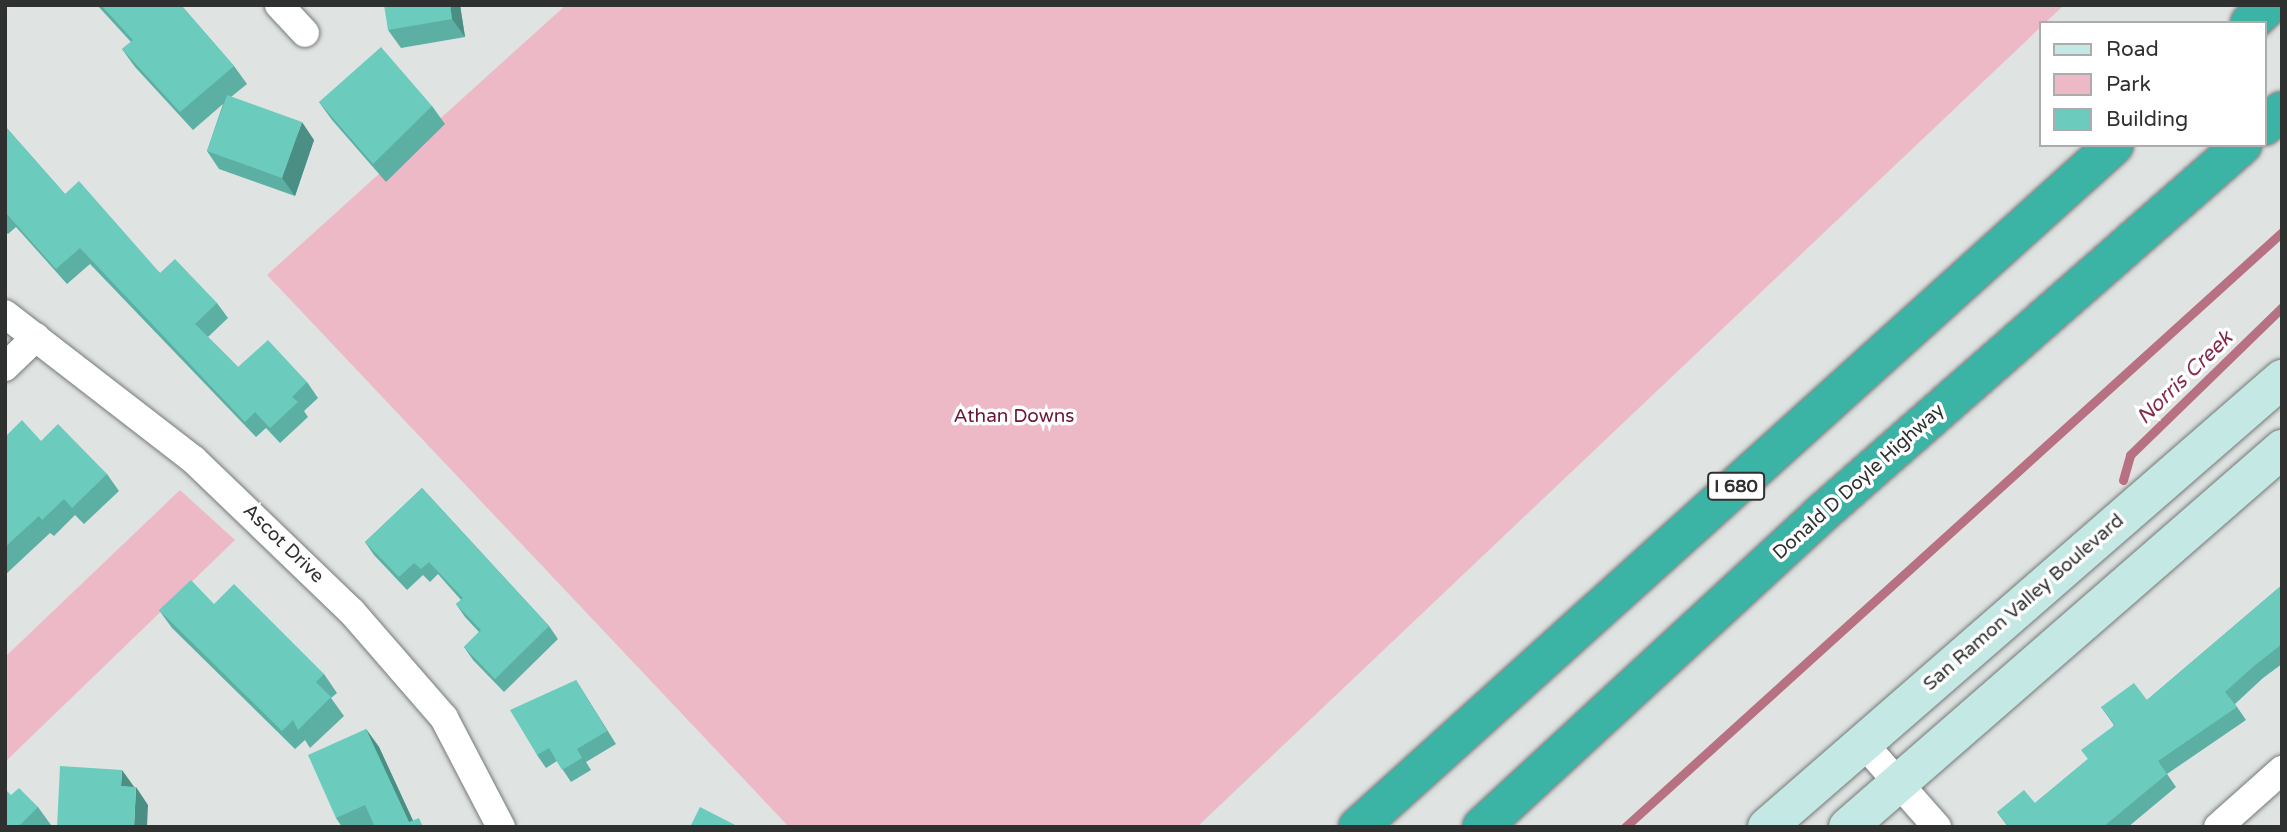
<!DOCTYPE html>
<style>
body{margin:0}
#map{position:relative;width:2287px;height:832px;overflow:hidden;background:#dfe4e3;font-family:"Varela Round",sans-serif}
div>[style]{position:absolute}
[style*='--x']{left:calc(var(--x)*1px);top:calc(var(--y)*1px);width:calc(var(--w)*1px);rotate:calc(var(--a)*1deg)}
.green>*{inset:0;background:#edb9c6}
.stream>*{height:9px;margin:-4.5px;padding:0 4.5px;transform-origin:4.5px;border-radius:4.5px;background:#b87083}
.roads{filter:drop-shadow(0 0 2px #757978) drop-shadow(0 0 2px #757978)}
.street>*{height:28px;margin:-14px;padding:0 14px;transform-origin:14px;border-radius:14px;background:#fff}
.secondary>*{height:38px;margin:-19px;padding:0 19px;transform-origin:19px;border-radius:19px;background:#c4e8e4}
.highway>*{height:38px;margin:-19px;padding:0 19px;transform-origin:19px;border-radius:19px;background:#3cb4a5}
.wall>*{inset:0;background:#5cafa3}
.shaded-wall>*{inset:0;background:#4b8f84}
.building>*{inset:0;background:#6bccbd}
span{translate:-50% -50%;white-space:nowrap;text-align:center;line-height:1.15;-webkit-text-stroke:7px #fff;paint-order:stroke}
.shield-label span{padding:2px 5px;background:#fff;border:2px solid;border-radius:5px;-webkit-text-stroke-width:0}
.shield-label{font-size:18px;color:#2f3030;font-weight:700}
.park-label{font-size:19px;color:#6e1638}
.street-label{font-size:19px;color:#2f3030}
.water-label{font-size:21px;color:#852c4b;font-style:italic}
.frame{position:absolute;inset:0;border:7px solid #2f3030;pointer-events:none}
.legend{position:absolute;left:2039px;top:21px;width:228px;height:126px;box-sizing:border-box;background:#fff;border:2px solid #acacac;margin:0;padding:9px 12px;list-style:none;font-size:21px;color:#2f3030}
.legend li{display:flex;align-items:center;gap:14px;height:35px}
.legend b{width:35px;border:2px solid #acacac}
</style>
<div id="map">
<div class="green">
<i style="clip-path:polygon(566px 5px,2064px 5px,1197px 827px,789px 827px,267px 275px)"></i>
<i style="clip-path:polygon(180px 490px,235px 540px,5px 762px,5px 657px)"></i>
</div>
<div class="stream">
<i style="--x:2123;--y:480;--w:26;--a:-74"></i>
<i style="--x:2130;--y:455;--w:212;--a:-44.2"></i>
<i style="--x:1625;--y:827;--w:886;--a:-42.16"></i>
</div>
<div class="roads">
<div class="street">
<i style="--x:279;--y:5;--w:38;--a:47"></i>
<i style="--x:5;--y:314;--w:239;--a:37.7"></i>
<i style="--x:194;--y:460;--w:219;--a:43.9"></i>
<i style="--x:352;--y:612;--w:140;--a:49"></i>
<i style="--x:444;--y:718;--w:123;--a:62.4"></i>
<i style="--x:5;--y:367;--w:43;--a:-44.1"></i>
<i style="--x:1863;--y:743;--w:112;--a:48.6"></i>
<i style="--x:2218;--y:827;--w:86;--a:-41.7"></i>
</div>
<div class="secondary">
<i style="--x:1767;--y:827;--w:683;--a:-41.02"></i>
<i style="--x:1848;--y:827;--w:576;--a:-41.05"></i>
</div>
<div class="highway">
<i style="--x:2250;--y:23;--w:26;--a:-43"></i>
<i style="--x:2264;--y:126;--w:23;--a:-40"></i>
<i style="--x:1358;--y:827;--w:1018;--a:-42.05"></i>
<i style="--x:1482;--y:827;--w:461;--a:-42.7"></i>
<i style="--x:1821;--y:514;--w:560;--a:-41.23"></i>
</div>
</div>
<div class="wall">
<i style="clip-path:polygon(97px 5px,181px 5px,234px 66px,247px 84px,231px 97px,314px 140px,295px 196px,219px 169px,207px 151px,223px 104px,193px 130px,135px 67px,122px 49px,131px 42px)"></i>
<i style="clip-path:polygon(460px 5px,465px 37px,401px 48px,388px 30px)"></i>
<i style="clip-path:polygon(319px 102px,432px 106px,445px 124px,386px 182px,332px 120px)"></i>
<i style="clip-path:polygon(5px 126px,65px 194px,160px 273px,217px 303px,228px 318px,208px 337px,238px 367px,307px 382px,318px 398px,304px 411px,308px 417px,280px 443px,266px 428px,256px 437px,90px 264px,67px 284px,16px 227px,8px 234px,5px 231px)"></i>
<i style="clip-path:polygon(5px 437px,41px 441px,107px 474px,119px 491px,84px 524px,75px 515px,54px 536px,50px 533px,5px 575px)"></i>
<i style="clip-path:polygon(422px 488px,549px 626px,558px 639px,504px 692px,473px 660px,464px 647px,479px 632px,465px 617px,456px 604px,461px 600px,438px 574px,430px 582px,423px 575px,407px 590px,374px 555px,365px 542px)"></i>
<i style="clip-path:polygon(2282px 585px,2282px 664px,2263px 678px,2235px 704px,2246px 720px,2167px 774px,2176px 787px,2128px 827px,2008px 827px,1997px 812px,2035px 803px,2088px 759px,2114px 725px,2101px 707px,2147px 700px)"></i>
<i style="clip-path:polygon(214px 604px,324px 674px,337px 693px,331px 698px,344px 716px,310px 748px,305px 740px,295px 749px,172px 628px,159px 610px)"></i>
<i style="clip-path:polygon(576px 680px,616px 744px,586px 762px,591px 770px,571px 782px,557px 761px,546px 768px,537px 755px)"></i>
<i style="clip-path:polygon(366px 729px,379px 747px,413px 821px,425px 827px,374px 825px,370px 827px,342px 827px,336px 818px)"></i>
<i style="clip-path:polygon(11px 795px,38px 807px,51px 825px,49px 827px,5px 827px)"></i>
</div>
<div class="shaded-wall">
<i style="clip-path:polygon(450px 5px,460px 5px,465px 37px,452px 19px)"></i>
<i style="clip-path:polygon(302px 122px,314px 140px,295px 196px,282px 178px)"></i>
<i style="clip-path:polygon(366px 729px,379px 747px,416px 827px,409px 822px)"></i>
<i style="clip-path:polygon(122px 770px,135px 788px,121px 786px)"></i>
<i style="clip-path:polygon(136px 787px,148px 805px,147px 827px,134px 827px)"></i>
</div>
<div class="building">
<i style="clip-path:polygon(101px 5px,181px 5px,234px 66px,180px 112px,122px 49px,133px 40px)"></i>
<i style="clip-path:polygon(384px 5px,450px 5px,452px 19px,388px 30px)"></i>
<i style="clip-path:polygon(381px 47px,432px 106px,373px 164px,319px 102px)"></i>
<i style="clip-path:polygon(227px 95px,302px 122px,282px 178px,207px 151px)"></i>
<i style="clip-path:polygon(5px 126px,65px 194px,79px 181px,160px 273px,175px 259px,217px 303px,195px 324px,238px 367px,268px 340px,307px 382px,292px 397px,298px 402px,270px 428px,255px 412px,245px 422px,80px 248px,56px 269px,5px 212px)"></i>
<i style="clip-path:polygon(22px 420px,41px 441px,58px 424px,107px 474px,72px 508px,64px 499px,42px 520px,39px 516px,5px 547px,5px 437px)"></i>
<i style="clip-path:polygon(422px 488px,549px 626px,495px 679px,464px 647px,481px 630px,456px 604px,463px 598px,429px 562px,421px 569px,414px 563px,399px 577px,365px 542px)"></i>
<i style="clip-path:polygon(191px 580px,214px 604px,234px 584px,324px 674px,316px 682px,331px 697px,298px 730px,293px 720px,282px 731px,159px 610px)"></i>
<i style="clip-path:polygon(2282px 585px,2282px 644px,2254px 666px,2225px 692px,2237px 707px,2158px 761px,2167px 774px,2103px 827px,2009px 827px,1997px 812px,2024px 790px,2035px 803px,2088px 759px,2081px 750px,2115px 725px,2101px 707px,2134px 683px,2147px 700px)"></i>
<i style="clip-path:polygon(576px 680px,607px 731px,577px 749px,582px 758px,562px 770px,549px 748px,537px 755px,510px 710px)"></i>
<i style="clip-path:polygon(366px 729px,409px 822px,419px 818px,423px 827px,375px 827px,365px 805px,336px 818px,308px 755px)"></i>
<i style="clip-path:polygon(60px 766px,122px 770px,121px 786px,136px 787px,134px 827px,57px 827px)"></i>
<i style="clip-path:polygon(19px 788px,38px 807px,18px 827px,5px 827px,5px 789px,11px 795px)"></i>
<i style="clip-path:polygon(700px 807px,739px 827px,690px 827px)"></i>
</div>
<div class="shield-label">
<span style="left:1736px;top:486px">I 680</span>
</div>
<div class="park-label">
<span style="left:1014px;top:417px">Athan Downs</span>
</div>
<div class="street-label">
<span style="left:1859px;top:482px;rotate:-42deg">Donald D Doyle Highway</span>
<span style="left:283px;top:544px;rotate:44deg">Ascot Drive</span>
<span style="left:2024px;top:603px;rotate:-41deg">San Ramon Valley Boulevard</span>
</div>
<div class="water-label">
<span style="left:2185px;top:378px;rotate:-44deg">Norris Creek</span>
</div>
<div class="frame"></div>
<ul class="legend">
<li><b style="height:9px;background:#c4e8e4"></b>Road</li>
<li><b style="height:19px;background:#edb9c6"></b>Park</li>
<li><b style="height:19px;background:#6bccbd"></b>Building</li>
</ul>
</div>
